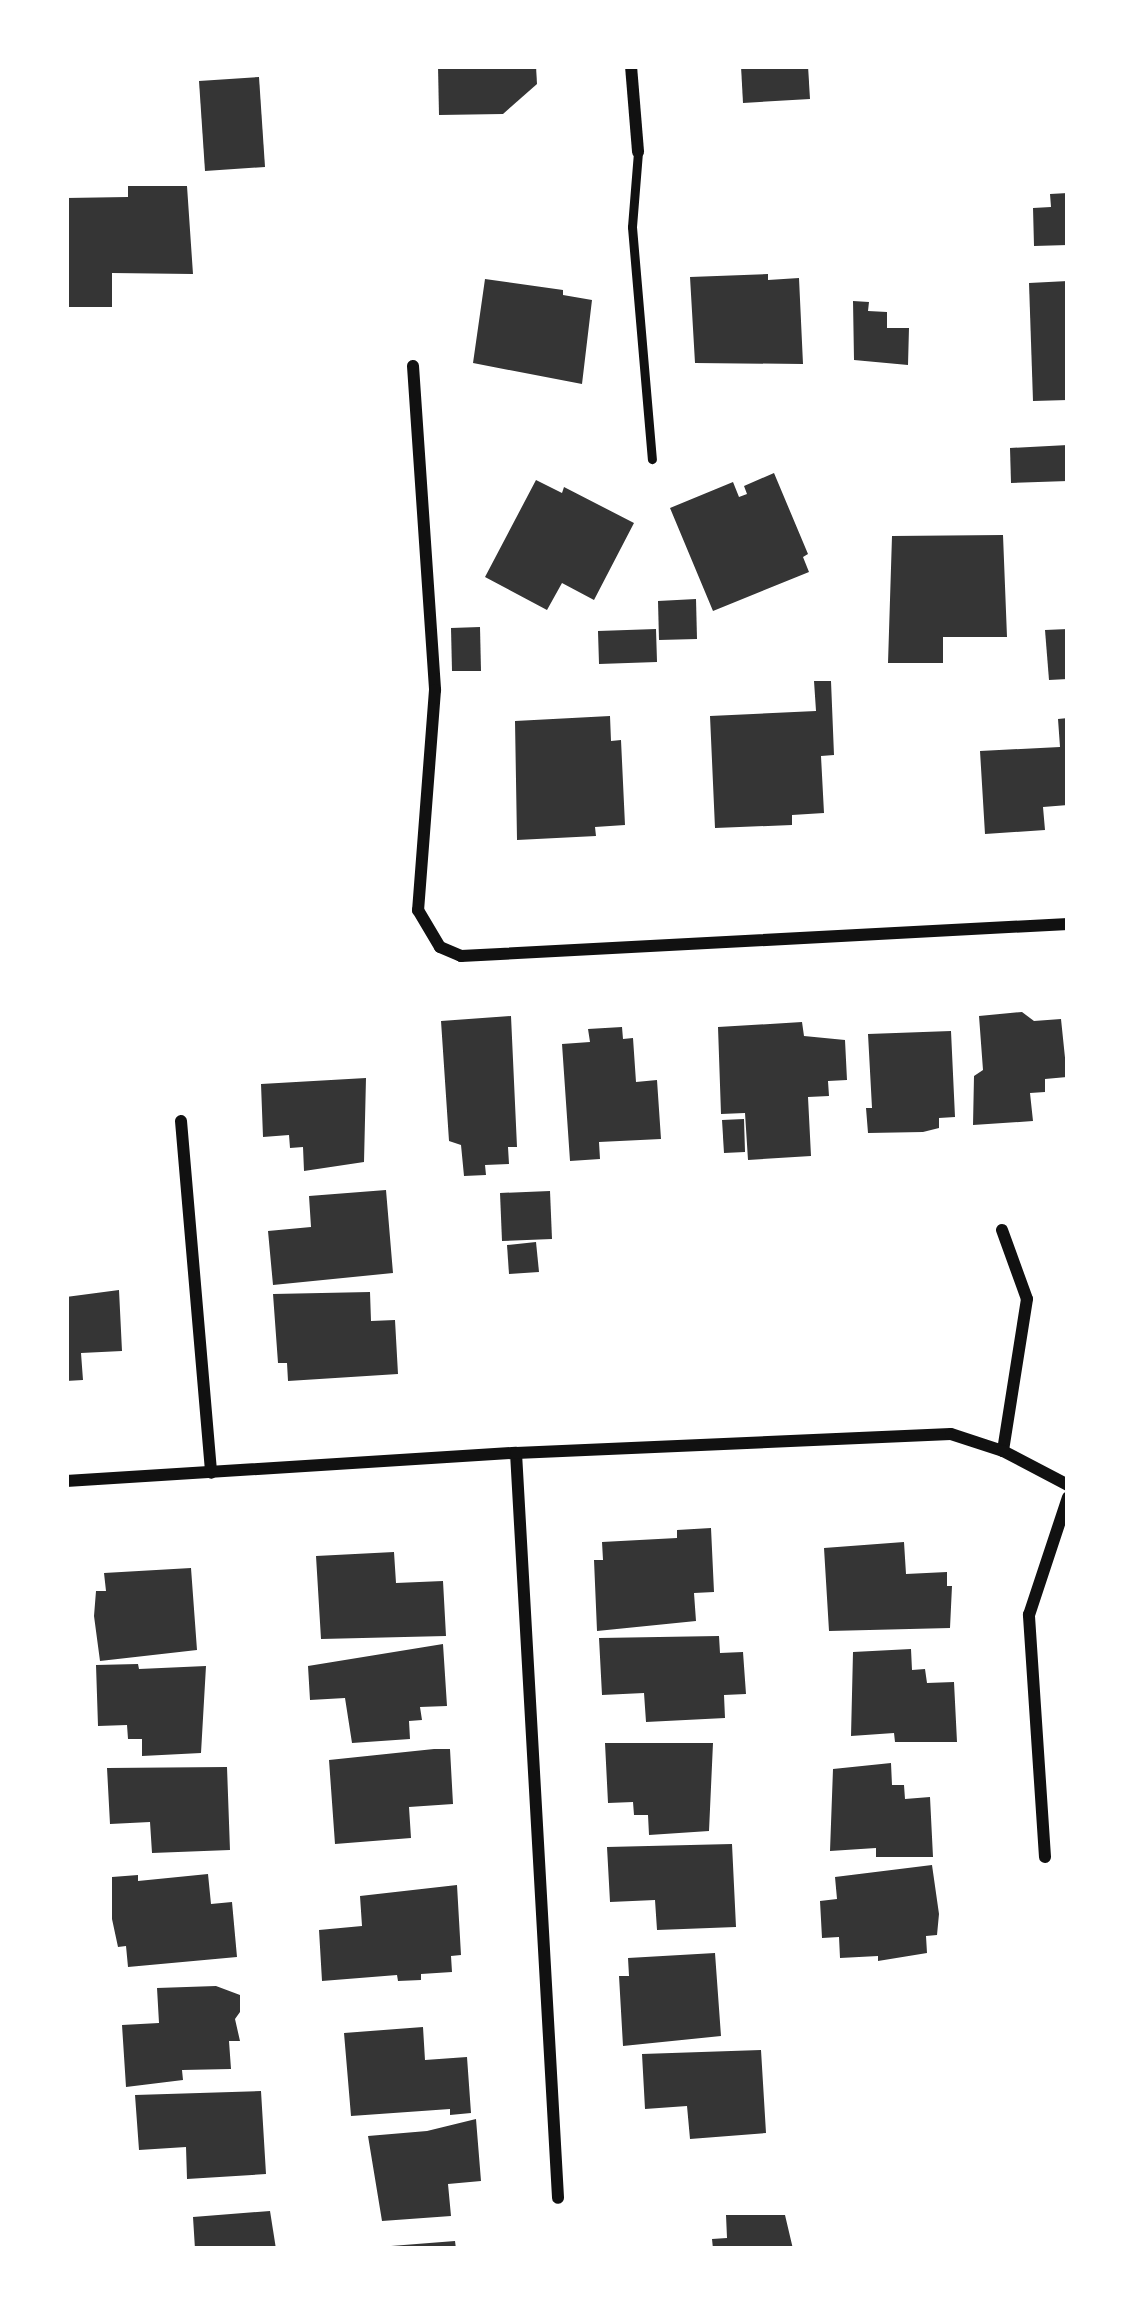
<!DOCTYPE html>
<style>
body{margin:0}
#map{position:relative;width:1134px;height:2315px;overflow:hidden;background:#fff;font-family:Roboto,sans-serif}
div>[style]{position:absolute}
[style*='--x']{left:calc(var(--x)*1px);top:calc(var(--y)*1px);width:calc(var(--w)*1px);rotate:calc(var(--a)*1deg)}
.building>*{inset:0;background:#353535}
.service>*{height:9px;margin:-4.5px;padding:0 4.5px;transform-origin:4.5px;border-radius:4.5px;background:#111}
.minor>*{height:12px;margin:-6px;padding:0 6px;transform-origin:6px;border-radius:6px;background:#111}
span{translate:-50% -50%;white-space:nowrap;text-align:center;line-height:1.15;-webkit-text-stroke:9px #fff;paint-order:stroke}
.frame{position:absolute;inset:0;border:69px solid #fff;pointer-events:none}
</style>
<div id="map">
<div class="building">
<i style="clip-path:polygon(438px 66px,536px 66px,537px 84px,503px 114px,439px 115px)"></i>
<i style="clip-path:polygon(741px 66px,808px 66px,810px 99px,743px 103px)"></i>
<i style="clip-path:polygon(259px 77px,265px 167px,205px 171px,199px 81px)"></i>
<i style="clip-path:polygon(128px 186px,187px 186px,193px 274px,112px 273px,112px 307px,66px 307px,66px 198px,128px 197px)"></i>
<i style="clip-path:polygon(1068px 193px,1068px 245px,1034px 246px,1033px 208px,1051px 207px,1050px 194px)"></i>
<i style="clip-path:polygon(768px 274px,768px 280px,799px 278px,803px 364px,695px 363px,690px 277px)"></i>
<i style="clip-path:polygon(485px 279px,563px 290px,563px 295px,592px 300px,582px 384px,473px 363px)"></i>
<i style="clip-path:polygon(1068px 281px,1068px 400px,1033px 401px,1029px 283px)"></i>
<i style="clip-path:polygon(853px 301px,869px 302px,868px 311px,887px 312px,887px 328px,909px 328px,908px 365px,854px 360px)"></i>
<i style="clip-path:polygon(1068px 445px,1068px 481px,1011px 483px,1010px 448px)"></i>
<i style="clip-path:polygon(774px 473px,808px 554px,803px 557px,809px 572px,713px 611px,670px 508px,733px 482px,739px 497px,747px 494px,744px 486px)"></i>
<i style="clip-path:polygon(536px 480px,562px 493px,564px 487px,634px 523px,594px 600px,562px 583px,547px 610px,485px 577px)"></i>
<i style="clip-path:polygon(1003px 535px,1007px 637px,943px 637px,943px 663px,888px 663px,892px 536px)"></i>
<i style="clip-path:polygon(696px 599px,697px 639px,659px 640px,658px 601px)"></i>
<i style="clip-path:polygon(480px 627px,481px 671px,452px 671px,451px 628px)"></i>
<i style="clip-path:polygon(656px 629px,657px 662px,599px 664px,598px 631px)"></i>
<i style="clip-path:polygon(1068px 629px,1068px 679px,1049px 680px,1045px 630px)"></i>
<i style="clip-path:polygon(814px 681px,831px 681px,834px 755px,821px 756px,824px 813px,792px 815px,792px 825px,715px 828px,710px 716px,816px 711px)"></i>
<i style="clip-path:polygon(610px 716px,611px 741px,621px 740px,625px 825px,595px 827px,596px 836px,517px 840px,515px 721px)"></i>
<i style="clip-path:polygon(1068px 718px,1068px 805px,1043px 807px,1045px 830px,985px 834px,980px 751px,1060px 747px,1058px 719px)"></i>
<i style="clip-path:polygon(1022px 1012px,1034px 1021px,1061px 1019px,1067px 1077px,1045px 1079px,1045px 1092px,1030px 1093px,1033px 1121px,973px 1125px,974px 1076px,983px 1070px,979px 1016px)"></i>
<i style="clip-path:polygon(511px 1016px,517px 1147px,508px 1147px,509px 1164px,485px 1165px,486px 1175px,464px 1176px,461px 1145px,449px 1141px,441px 1021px)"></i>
<i style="clip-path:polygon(802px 1022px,804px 1036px,845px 1040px,847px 1080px,828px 1081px,829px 1096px,808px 1097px,811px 1156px,748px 1160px,745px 1113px,721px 1114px,718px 1027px)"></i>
<i style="clip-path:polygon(622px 1027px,623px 1039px,633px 1038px,636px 1082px,657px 1080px,661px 1139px,599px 1142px,600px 1159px,570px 1161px,562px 1044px,590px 1042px,588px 1029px)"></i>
<i style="clip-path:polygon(951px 1031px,955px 1117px,939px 1118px,939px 1128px,923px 1132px,868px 1133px,866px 1108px,872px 1108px,868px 1034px)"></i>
<i style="clip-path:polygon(366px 1078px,364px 1162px,304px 1171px,303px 1147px,290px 1148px,289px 1135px,263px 1137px,261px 1084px)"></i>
<i style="clip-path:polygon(744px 1119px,745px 1152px,724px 1153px,722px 1120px)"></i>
<i style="clip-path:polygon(386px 1190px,393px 1273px,273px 1285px,268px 1231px,311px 1227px,309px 1196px)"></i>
<i style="clip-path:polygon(550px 1191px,552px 1239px,502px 1241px,500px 1193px)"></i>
<i style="clip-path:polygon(536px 1242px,539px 1272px,509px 1274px,507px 1245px)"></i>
<i style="clip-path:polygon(119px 1290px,122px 1351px,81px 1353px,83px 1380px,66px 1381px,66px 1297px)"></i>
<i style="clip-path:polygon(370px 1292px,371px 1321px,395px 1320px,398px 1374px,288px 1381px,287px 1363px,278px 1363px,273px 1294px)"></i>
<i style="clip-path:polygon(711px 1528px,714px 1592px,694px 1593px,696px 1621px,597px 1631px,594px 1560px,603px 1560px,602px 1542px,677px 1538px,677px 1530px)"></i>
<i style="clip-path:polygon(904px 1542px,906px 1574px,947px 1572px,947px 1586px,952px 1586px,950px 1628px,829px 1631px,824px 1548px)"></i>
<i style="clip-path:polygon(394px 1552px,396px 1583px,443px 1581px,446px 1636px,321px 1639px,316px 1556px)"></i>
<i style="clip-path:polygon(191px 1568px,197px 1650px,100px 1661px,94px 1616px,96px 1591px,106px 1591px,104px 1573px)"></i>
<i style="clip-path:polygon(719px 1636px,720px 1653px,743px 1652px,746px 1694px,724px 1695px,725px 1718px,646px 1722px,644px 1693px,602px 1695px,599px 1638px)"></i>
<i style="clip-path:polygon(443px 1644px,447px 1706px,420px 1707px,422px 1720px,409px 1721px,410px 1739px,352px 1743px,345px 1698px,310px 1700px,308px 1666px)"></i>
<i style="clip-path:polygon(911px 1649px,912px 1670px,925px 1669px,927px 1683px,954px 1682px,957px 1742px,895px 1742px,894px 1733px,851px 1736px,853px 1652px)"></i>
<i style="clip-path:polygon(138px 1664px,139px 1669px,206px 1666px,201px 1753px,142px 1756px,142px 1739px,128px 1739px,127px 1725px,98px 1726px,96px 1665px)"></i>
<i style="clip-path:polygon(605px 1743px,713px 1743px,709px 1831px,649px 1835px,648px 1815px,634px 1815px,633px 1802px,608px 1803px)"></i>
<i style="clip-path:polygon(434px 1749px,450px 1749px,453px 1804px,409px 1807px,411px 1838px,335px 1844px,329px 1760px)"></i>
<i style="clip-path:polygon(891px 1763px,892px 1785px,904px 1785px,905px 1799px,930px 1797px,933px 1857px,876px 1857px,876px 1848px,830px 1851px,833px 1769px)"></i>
<i style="clip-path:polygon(227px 1767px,230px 1850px,152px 1853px,150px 1822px,110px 1824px,107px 1768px)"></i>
<i style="clip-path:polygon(732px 1844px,736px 1927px,657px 1930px,655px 1900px,610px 1902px,607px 1847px)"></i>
<i style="clip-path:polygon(932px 1865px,939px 1914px,937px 1935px,926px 1936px,927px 1953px,878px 1961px,878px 1956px,840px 1958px,839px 1937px,822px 1938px,820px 1901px,837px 1899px,835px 1877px)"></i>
<i style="clip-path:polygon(208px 1874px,211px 1904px,232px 1902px,237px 1957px,128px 1967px,126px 1946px,118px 1947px,112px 1919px,112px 1877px,138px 1875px,138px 1881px)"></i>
<i style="clip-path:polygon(457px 1885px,461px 1955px,451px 1956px,452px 1972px,421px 1974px,421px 1980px,398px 1981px,397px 1975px,322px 1981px,319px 1930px,362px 1926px,360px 1896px)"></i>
<i style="clip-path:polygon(715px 1953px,721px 2036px,623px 2046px,619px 1976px,629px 1976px,628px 1958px)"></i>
<i style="clip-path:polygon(216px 1986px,240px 1995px,240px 2012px,235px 2019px,240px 2041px,229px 2041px,231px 2069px,182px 2070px,183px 2080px,126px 2087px,122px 2025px,159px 2023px,157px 1988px)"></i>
<i style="clip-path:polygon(423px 2027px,425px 2060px,467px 2057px,471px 2113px,450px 2115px,450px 2109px,351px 2116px,344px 2033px)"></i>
<i style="clip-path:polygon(761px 2050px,766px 2133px,690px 2139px,687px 2106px,645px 2109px,642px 2054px)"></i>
<i style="clip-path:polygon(261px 2091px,266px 2174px,187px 2179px,186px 2147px,139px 2150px,135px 2095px)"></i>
<i style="clip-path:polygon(476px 2119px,481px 2181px,448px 2184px,451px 2216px,382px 2221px,368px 2136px,427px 2131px)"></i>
<i style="clip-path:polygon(270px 2211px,276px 2249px,195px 2249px,193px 2217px)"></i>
<i style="clip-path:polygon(726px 2215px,785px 2215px,793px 2249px,713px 2249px,712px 2239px,727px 2238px)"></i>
<i style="clip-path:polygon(455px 2241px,456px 2249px,391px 2249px,391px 2246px)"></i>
</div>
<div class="service">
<i style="--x:638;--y:152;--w:75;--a:94.6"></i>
<i style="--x:632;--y:227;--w:233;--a:85.1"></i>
</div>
<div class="minor">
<i style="--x:631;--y:66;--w:86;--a:85.3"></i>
<i style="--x:413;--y:366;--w:325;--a:86.1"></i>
<i style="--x:435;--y:690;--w:221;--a:94.4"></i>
<i style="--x:418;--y:910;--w:43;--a:59.3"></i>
<i style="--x:440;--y:947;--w:23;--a:23"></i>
<i style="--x:461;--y:956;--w:608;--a:-3.02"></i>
<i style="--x:181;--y:1121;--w:353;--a:85.1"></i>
<i style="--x:1002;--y:1230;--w:73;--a:70.1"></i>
<i style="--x:1027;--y:1299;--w:154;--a:99"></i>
<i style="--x:516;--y:1453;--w:746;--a:86.77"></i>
<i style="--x:66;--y:1481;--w:451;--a:-3.6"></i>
<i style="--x:516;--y:1453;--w:435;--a:-2.5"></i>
<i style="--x:951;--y:1434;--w:55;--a:18.1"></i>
<i style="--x:1003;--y:1451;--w:73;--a:27.6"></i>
<i style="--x:1045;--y:1857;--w:243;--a:-93.8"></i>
<i style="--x:1029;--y:1615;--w:124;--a:-71.7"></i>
</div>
<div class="frame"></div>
</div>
